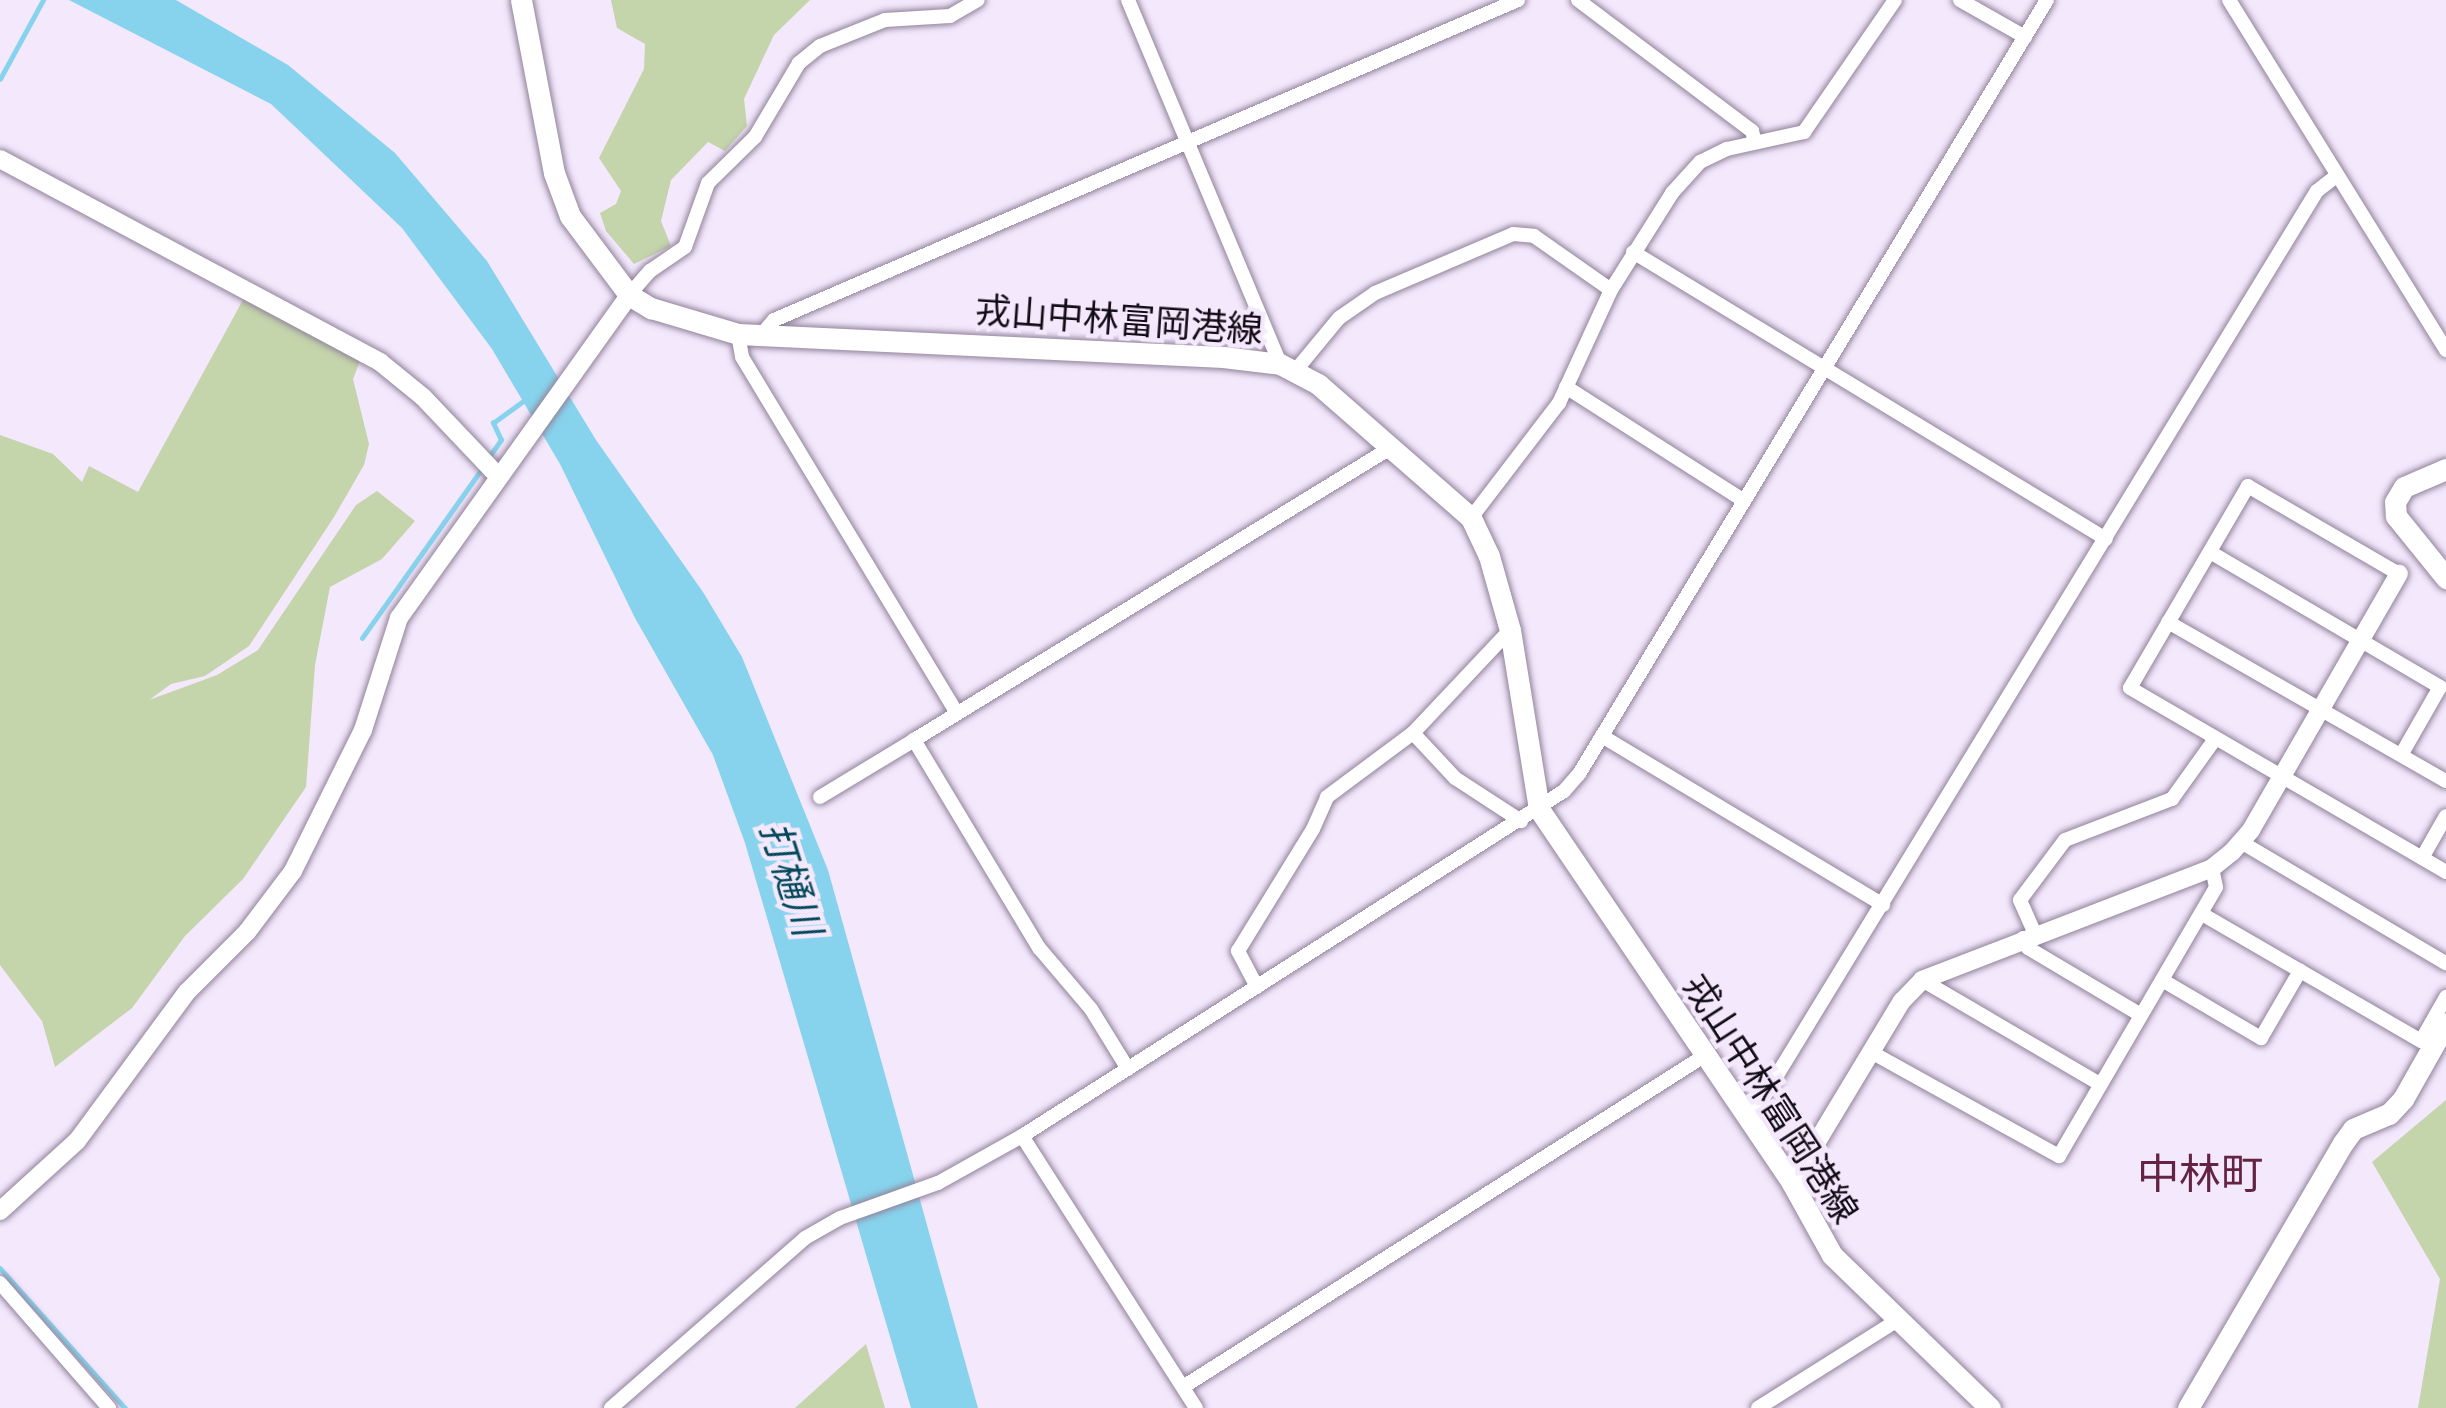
<!DOCTYPE html>
<meta charset="utf-8">
<style>
body{margin:0}
#map{position:relative;width:2446px;height:1408px;overflow:hidden;background:#f4e8fd;font-family:Signika,"Noto Sans JP",sans-serif}
div>[style]{position:absolute}
[style*='--x']{left:calc(var(--x)*1px);top:calc(var(--y)*1px);width:calc(var(--w)*1px);rotate:calc(var(--a)*1deg)}
.green>*{inset:0;background:#c4d4ab}
.water>*{inset:0;background:#87d3ed}
.stream>*{height:4.5px;margin:-2.25px;padding:0 2.25px;transform-origin:2.25px;border-radius:2.25px;background:#87d3ed}
.roads{filter:drop-shadow(0 0 3px #91839a) drop-shadow(0 0 3px #91839a)}
.minor>*{height:14px;margin:-7px;padding:0 7px;transform-origin:7px;border-radius:7px;background:#fff}
.tertiary>*{height:18px;margin:-9px;padding:0 9px;transform-origin:9px;border-radius:9px;background:#fff}
.secondary>*{height:21px;margin:-10.5px;padding:0 10.5px;transform-origin:10.5px;border-radius:10.5px;background:#fff}
span{translate:-50% -50%;white-space:nowrap;text-align:center;line-height:1.15;-webkit-text-stroke:9px #f4e8fd;paint-order:stroke}
.street-label{font-size:36px;color:#110c15}
.water-label{font-size:39px;color:#03485a;font-style:italic}
.quarter-label{font-size:42px;color:#642342}
</style>
<div id="map">
<div class="green">
<i style="clip-path:polygon(611px 0,810px 0,774px 35px,744px 99px,747px 126px,725px 151px,708px 142px,671px 180px,661px 221px,671px 246px,634px 264px,606px 231px,600px 213px,616px 204px,621px 191px,599px 158px,644px 69px,645px 44px,617px 28px)"></i>
<i style="clip-path:polygon(244px 298px,360px 361px,353px 379px,369px 444px,364px 465px,334px 517px,249px 646px,205px 676px,171px 684px,149px 700px,217px 675px,258px 650px,356px 505px,377px 491px,415px 521px,382px 559px,330px 587px,315px 665px,306px 787px,243px 879px,185px 936px,132px 1008px,55px 1067px,42px 1021px,0 965px,0 435px,53px 454px,82px 482px,89px 466px,138px 492px)"></i>
<i style="clip-path:polygon(2446px 1100px,2446px 1408px,2418px 1408px,2440px 1279px,2372px 1162px)"></i>
<i style="clip-path:polygon(866px 1344px,885px 1408px,795px 1408px)"></i>
</div>
<div class="water">
<i style="clip-path:polygon(69px 0,176px 0,288px 65px,395px 153px,487px 261px,596px 440px,703px 592px,742px 657px,828px 870px,978px 1408px,911px 1408px,745px 843px,713px 755px,635px 618px,560px 464px,492px 349px,402px 228px,271px 104px)"></i>
</div>
<div class="stream">
<i style="--x:0;--y:79;--w:90;--a:-61.4"></i>
<i style="--x:489;--y:457;--w:21;--a:-55"></i>
<i style="--x:501;--y:440;--w:19;--a:-115"></i>
<i style="--x:493;--y:423;--w:39;--a:-36"></i>
<i style="--x:362;--y:638;--w:209;--a:-54.7"></i>
<i style="--x:0;--y:1268;--w:188;--a:48.2"></i>
</div>
<div class="roads">
<div class="minor">
<i style="--x:1128;--y:0;--w:394;--a:67.3"></i>
<i style="--x:1578;--y:0;--w:218;--a:37"></i>
<i style="--x:1752;--y:131;--w:11;--a:75"></i>
<i style="--x:1960;--y:0;--w:75;--a:29.6"></i>
<i style="--x:2229;--y:0;--w:412;--a:58.2"></i>
<i style="--x:1633;--y:252;--w:553;--a:31.25"></i>
<i style="--x:629;--y:295;--w:32;--a:-49"></i>
<i style="--x:650;--y:271;--w:42;--a:-34.4"></i>
<i style="--x:685;--y:247;--w:68;--a:-70.2"></i>
<i style="--x:708;--y:183;--w:66;--a:-44.4"></i>
<i style="--x:755;--y:137;--w:86;--a:-59.3"></i>
<i style="--x:799;--y:63;--w:27;--a:-39"></i>
<i style="--x:820;--y:46;--w:70;--a:-21.8"></i>
<i style="--x:885;--y:20;--w:65;--a:-3.5"></i>
<i style="--x:950;--y:16;--w:32;--a:-30"></i>
<i style="--x:738;--y:334;--w:23;--a:80"></i>
<i style="--x:742;--y:357;--w:416;--a:58.9"></i>
<i style="--x:761;--y:335;--w:20;--a:-49"></i>
<i style="--x:774;--y:320;--w:810;--a:-23.27"></i>
<i style="--x:1296;--y:370;--w:67;--a:-50.4"></i>
<i style="--x:1339;--y:318;--w:44;--a:-34.8"></i>
<i style="--x:1375;--y:293;--w:150;--a:-23.1"></i>
<i style="--x:1513;--y:234;--w:21;--a:5"></i>
<i style="--x:1534;--y:236;--w:94;--a:35"></i>
<i style="--x:1566;--y:387;--w:211;--a:32.6"></i>
<i style="--x:1471;--y:518;--w:145;--a:-52.6"></i>
<i style="--x:1559;--y:403;--w:124;--a:-65.3"></i>
<i style="--x:1611;--y:290;--w:115;--a:-57.8"></i>
<i style="--x:1672;--y:193;--w:42;--a:-47.9"></i>
<i style="--x:1700;--y:162;--w:30;--a:-26"></i>
<i style="--x:1727;--y:149;--w:79;--a:-12.4"></i>
<i style="--x:1804;--y:132;--w:160;--a:-55.4"></i>
<i style="--x:2210;--y:552;--w:267;--a:30.4"></i>
<i style="--x:2440;--y:687;--w:78;--a:119.8"></i>
<i style="--x:2399;--y:574;--w:175;--a:-149.8"></i>
<i style="--x:2248;--y:486;--w:234;--a:120.3"></i>
<i style="--x:2130;--y:688;--w:366;--a:30.2"></i>
<i style="--x:2168;--y:622;--w:320;--a:29.8"></i>
<i style="--x:1413;--y:733;--w:62;--a:47"></i>
<i style="--x:1455;--y:778;--w:79;--a:33.1"></i>
<i style="--x:1602;--y:736;--w:328;--a:31"></i>
<i style="--x:820;--y:797;--w:110;--a:-31.2"></i>
<i style="--x:2241;--y:842;--w:238;--a:30.6"></i>
<i style="--x:2422;--y:858;--w:48;--a:-60.3"></i>
<i style="--x:2202;--y:914;--w:253;--a:30.1"></i>
<i style="--x:2421;--y:1041;--w:51;--a:-60.4"></i>
<i style="--x:2035;--y:934;--w:37;--a:-114"></i>
<i style="--x:2020;--y:900;--w:75;--a:-53.1"></i>
<i style="--x:2065;--y:840;--w:115;--a:-21"></i>
<i style="--x:2172;--y:799;--w:74;--a:-54.4"></i>
<i style="--x:2023;--y:938;--w:11;--a:63"></i>
<i style="--x:2028;--y:948;--w:131;--a:30.7"></i>
<i style="--x:1922;--y:980;--w:206;--a:30.3"></i>
<i style="--x:2162;--y:980;--w:115;--a:30.4"></i>
<i style="--x:2261;--y:1038;--w:78;--a:-59.8"></i>
<i style="--x:1257;--y:987;--w:41;--a:-117.8"></i>
<i style="--x:1238;--y:951;--w:143;--a:-58.4"></i>
<i style="--x:1313;--y:829;--w:35;--a:-66"></i>
<i style="--x:1327;--y:797;--w:107;--a:-36.7"></i>
<i style="--x:1413;--y:733;--w:141;--a:-46.7"></i>
<i style="--x:1871;--y:1052;--w:215;--a:29"></i>
<i style="--x:2059;--y:1156;--w:311;--a:-59.7"></i>
<i style="--x:2216;--y:887;--w:19;--a:-102"></i>
<i style="--x:1128;--y:1069;--w:70;--a:-121.7"></i>
<i style="--x:1091;--y:1009;--w:80;--a:-130.4"></i>
<i style="--x:1039;--y:948;--w:243;--a:-121"></i>
<i style="--x:914;--y:740;--w:561;--a:-31.51"></i>
<i style="--x:1749;--y:1121;--w:1090;--a:-58.59"></i>
<i style="--x:2317;--y:191;--w:24;--a:-38"></i>
<i style="--x:1022;--y:1136;--w:323;--a:57.4"></i>
<i style="--x:0;--y:1283;--w:166;--a:48.9"></i>
<i style="--x:1183;--y:1387;--w:617;--a:-32.43"></i>
<i style="--x:611;--y:1408;--w:258;--a:-41.2"></i>
<i style="--x:805;--y:1238;--w:40;--a:-29.7"></i>
<i style="--x:840;--y:1218;--w:104;--a:-19.7"></i>
<i style="--x:938;--y:1183;--w:96;--a:-29.2"></i>
<i style="--x:1022;--y:1136;--w:642;--a:-32.48"></i>
<i style="--x:1564;--y:791;--w:23;--a:-49"></i>
<i style="--x:1579;--y:774;--w:904;--a:-58.84"></i>
<i style="--x:1758;--y:1408;--w:163;--a:-32.2"></i>
</div>
<div class="tertiary">
<i style="--x:0;--y:159;--w:431;--a:28.1"></i>
<i style="--x:380;--y:362;--w:55;--a:39.1"></i>
<i style="--x:423;--y:397;--w:110;--a:46.5"></i>
<i style="--x:1792;--y:1183;--w:213;--a:-58.9"></i>
<i style="--x:1902;--y:1001;--w:29;--a:-46"></i>
<i style="--x:1922;--y:980;--w:311;--a:-21.1"></i>
<i style="--x:2212;--y:868;--w:26;--a:-39"></i>
<i style="--x:2232;--y:852;--w:29;--a:-49"></i>
<i style="--x:2251;--y:830;--w:296;--a:-60"></i>
<i style="--x:0;--y:1211;--w:104;--a:-42.3"></i>
<i style="--x:77;--y:1141;--w:185;--a:-53.6"></i>
<i style="--x:187;--y:992;--w:85;--a:-45"></i>
<i style="--x:247;--y:932;--w:76;--a:-53"></i>
<i style="--x:293;--y:871;--w:157;--a:-63.6"></i>
<i style="--x:363;--y:730;--w:118;--a:-72.2"></i>
<i style="--x:399;--y:618;--w:397;--a:-54.5"></i>
</div>
<div class="secondary">
<i style="--x:521;--y:0;--w:176;--a:79.2"></i>
<i style="--x:554;--y:173;--w:46;--a:69.6"></i>
<i style="--x:570;--y:216;--w:99;--a:53.2"></i>
<i style="--x:629;--y:295;--w:26;--a:31"></i>
<i style="--x:651;--y:308;--w:91;--a:16.6"></i>
<i style="--x:738;--y:334;--w:486;--a:2.7"></i>
<i style="--x:1223;--y:357;--w:57;--a:7"></i>
<i style="--x:1280;--y:364;--w:43;--a:27.8"></i>
<i style="--x:1318;--y:384;--w:203;--a:41.2"></i>
<i style="--x:1471;--y:518;--w:42;--a:64.7"></i>
<i style="--x:1489;--y:556;--w:77;--a:74.2"></i>
<i style="--x:1510;--y:630;--w:181;--a:80.8"></i>
<i style="--x:1539;--y:809;--w:452;--a:55.9"></i>
<i style="--x:1792;--y:1183;--w:82;--a:60.9"></i>
<i style="--x:1832;--y:1255;--w:220;--a:44.1"></i>
<i style="--x:2446;--y:469;--w:46;--a:156.8"></i>
<i style="--x:2404;--y:487;--w:17;--a:121"></i>
<i style="--x:2395;--y:502;--w:14;--a:86"></i>
<i style="--x:2396;--y:516;--w:80;--a:51.1"></i>
<i style="--x:2188;--y:1408;--w:307;--a:-59.7"></i>
<i style="--x:2343;--y:1143;--w:17;--a:-54"></i>
<i style="--x:2353;--y:1129;--w:39;--a:-23"></i>
<i style="--x:2389;--y:1114;--w:21;--a:-47"></i>
<i style="--x:2403;--y:1099;--w:87;--a:-60.5"></i>
</div>
</div>
<div class="street-label">
<span style="left:1119px;top:321px;rotate:4deg">戎山中林富岡港線</span>
<span style="left:1770px;top:1099px;rotate:57deg">戎山中林富岡港線</span>
</div>
<div class="water-label">
<span style="left:790px;top:879px;rotate:72deg">打樋川</span>
</div>
<div class="quarter-label">
<span style="left:2200px;top:1176px">中林町</span>
</div>
</div>
